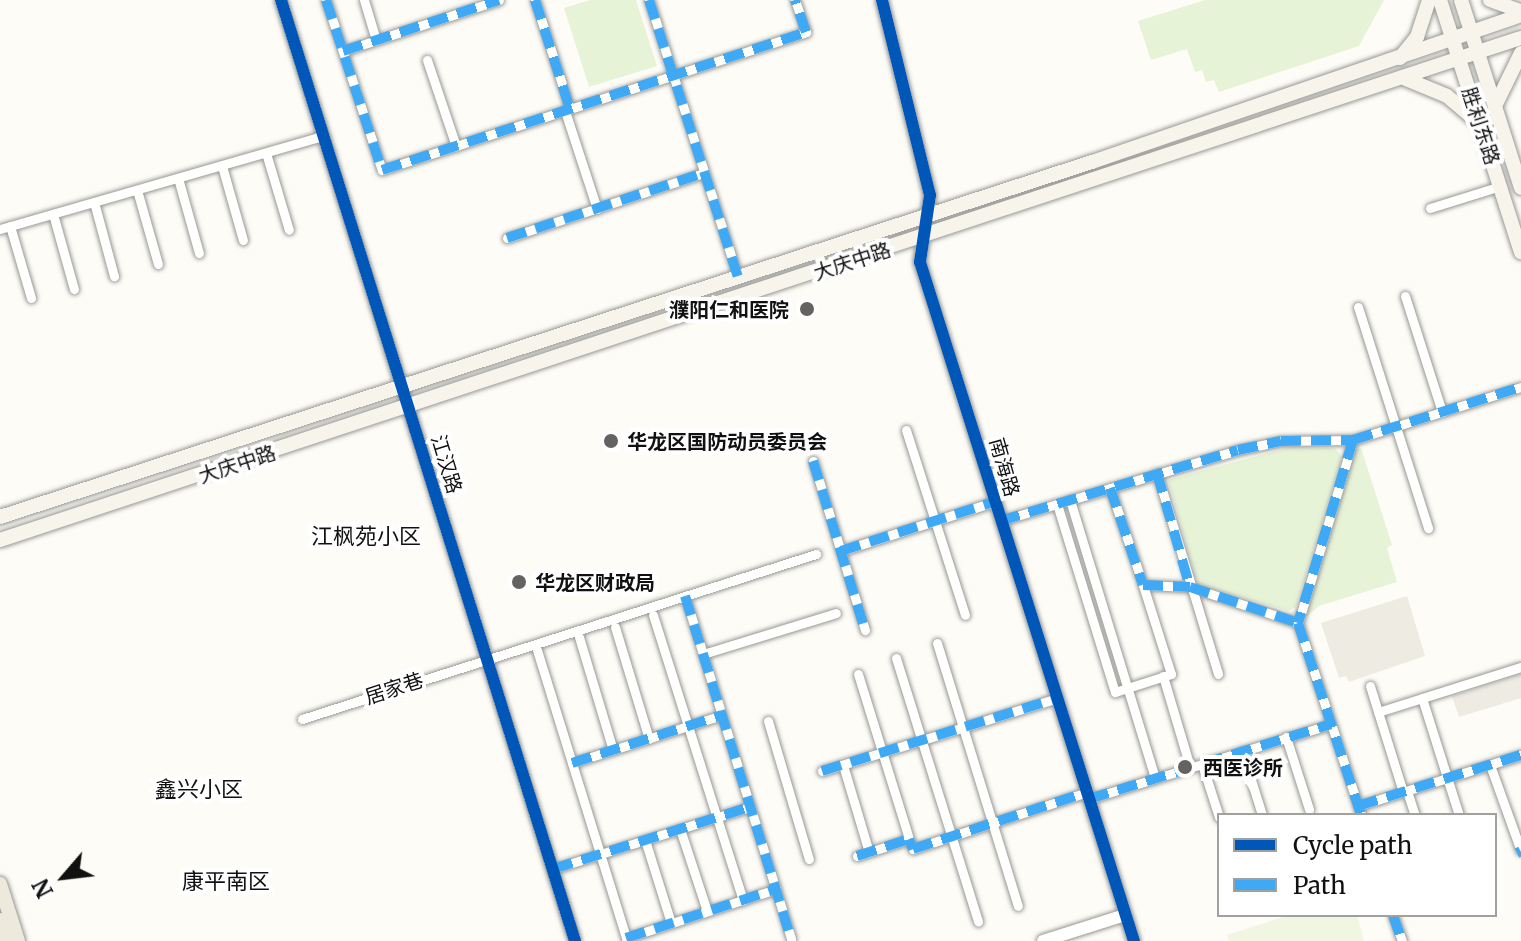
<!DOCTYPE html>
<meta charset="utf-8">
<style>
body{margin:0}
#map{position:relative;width:1521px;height:941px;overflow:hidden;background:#fdfcf7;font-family:Merriweather,"Noto Sans SC",serif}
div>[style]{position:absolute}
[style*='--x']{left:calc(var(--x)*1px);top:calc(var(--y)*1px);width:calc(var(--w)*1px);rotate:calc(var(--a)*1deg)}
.green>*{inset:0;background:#e7f3d7}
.pitch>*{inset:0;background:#f0f6e1}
.plaza>*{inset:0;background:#edebe2}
.roads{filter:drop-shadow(0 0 2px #979795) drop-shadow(0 0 2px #979795)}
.minor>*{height:9px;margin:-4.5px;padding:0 4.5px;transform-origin:4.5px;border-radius:4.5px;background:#fffffe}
.tertiary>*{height:12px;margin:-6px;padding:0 6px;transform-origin:6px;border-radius:6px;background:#fffffe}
.secondary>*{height:14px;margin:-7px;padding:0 7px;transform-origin:7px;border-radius:7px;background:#f6f4eb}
.primary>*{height:14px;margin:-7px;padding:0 7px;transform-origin:7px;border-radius:7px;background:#ede9dc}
.quiet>*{height:10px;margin-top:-5px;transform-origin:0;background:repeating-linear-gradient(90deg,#3fa9f5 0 20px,transparent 0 30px)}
.cycleway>*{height:12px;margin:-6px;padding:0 6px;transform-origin:6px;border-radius:6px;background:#0057b8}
.dots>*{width:22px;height:22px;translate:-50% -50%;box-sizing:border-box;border:4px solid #fff;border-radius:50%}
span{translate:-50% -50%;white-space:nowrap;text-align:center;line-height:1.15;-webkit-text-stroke:8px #fff;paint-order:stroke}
.street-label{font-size:20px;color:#111}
.poi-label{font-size:20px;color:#111;font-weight:700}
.right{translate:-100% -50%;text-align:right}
.left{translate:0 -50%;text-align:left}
.neighbourhood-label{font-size:22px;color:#111}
.legend{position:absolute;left:1217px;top:813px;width:280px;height:104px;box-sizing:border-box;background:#fff;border:2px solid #a0a0a0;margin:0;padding:10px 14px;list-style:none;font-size:24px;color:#111}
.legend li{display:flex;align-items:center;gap:16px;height:40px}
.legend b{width:40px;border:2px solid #a0a0a0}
.north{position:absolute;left:24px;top:837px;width:80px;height:80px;-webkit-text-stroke:6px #fff;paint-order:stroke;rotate:242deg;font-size:22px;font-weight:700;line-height:32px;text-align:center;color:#111}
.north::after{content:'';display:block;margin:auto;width:28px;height:36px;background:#111;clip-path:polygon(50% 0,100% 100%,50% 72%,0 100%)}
</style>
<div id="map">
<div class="green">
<i style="clip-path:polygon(590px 0,636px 0,657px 66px,589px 87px,564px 8px)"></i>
<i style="clip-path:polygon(1205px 0,1384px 0,1359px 46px,1219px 92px,1214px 80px,1206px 82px,1202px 70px,1195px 72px,1187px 49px,1151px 60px,1138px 21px)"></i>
<i style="clip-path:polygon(1291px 447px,1335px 448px,1342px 457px,1296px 607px,1289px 611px,1198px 585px,1168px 480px)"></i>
<i style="clip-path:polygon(1361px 448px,1392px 545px,1387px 548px,1397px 582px,1319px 606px,1305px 618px,1354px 450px)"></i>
</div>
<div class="pitch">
<i style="clip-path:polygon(1290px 915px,1357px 915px,1364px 941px,1229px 941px,1227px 935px)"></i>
</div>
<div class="plaza">
<i style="clip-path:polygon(1407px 596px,1425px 656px,1349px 682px,1346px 676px,1339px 678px,1321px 623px)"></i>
<i style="clip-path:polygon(1521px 674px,1521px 698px,1459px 717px,1452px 696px)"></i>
</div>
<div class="roads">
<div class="minor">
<i style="--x:326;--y:0;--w:179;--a:71.8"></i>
<i style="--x:382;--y:170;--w:446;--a:-18"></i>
<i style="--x:806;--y:32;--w:34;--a:-109"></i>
<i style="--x:364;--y:0;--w:42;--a:73.3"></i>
<i style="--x:535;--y:0;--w:114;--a:72.2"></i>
<i style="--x:649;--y:0;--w:291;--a:72.2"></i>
<i style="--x:343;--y:51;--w:164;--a:-18.1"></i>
<i style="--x:427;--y:60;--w:91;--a:71.4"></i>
<i style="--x:565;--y:111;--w:103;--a:71.9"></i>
<i style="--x:266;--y:153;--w:80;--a:73.4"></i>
<i style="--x:222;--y:166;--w:77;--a:74.2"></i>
<i style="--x:178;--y:178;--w:78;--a:74.4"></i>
<i style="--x:137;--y:190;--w:77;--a:74.2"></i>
<i style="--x:94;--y:202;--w:77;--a:74.9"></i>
<i style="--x:1430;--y:208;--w:73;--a:-17.4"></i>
<i style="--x:53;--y:214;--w:78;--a:74.4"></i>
<i style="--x:10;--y:226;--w:75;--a:73.7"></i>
<i style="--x:0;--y:229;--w:336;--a:-16.1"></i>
<i style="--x:507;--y:238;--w:207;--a:-18.3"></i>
<i style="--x:1405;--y:296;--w:122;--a:72.3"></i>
<i style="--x:1358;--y:307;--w:232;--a:72.4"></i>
<i style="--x:906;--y:430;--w:194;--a:72.3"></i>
<i style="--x:1353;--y:440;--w:191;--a:106.7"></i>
<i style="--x:1298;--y:623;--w:202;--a:71.8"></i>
<i style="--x:813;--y:461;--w:177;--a:72.9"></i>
<i style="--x:1157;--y:473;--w:210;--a:73.1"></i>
<i style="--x:1110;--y:488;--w:102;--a:71.2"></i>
<i style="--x:1143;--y:585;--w:47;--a:2.4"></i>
<i style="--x:1190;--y:587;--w:114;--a:18.4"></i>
<i style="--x:1070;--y:500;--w:291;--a:73"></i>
<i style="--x:1057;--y:504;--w:197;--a:72.9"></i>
<i style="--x:1115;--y:692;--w:59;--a:-17.8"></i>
<i style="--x:1171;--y:674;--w:93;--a:-107.5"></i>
<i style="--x:1000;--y:521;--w:248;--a:-16.6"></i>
<i style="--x:1238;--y:450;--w:44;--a:-11.8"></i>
<i style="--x:1281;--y:441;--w:72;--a:-0.8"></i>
<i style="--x:1353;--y:440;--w:176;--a:-17.5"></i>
<i style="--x:841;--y:551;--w:161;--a:-17.8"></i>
<i style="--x:685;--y:596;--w:359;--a:72.8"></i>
<i style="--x:653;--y:615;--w:299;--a:72.5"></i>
<i style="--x:615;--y:627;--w:117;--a:73.1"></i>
<i style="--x:579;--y:637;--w:118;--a:73.3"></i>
<i style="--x:937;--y:643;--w:275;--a:72.9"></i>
<i style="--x:537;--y:650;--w:305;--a:72.8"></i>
<i style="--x:703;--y:654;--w:139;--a:-17.1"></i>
<i style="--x:896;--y:658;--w:276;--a:72.7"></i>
<i style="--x:858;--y:674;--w:173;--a:72.8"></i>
<i style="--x:1163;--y:676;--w:95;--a:73.5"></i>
<i style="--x:1370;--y:686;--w:111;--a:72.7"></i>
<i style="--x:1422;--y:698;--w:123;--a:72.5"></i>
<i style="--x:1378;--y:712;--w:150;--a:-17.5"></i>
<i style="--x:302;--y:719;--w:540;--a:-17.8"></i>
<i style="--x:768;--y:721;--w:144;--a:73.5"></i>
<i style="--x:1286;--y:737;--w:76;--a:72.3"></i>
<i style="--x:1242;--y:751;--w:67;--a:72.6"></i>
<i style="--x:572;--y:763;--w:157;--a:-17.7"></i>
<i style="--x:1202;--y:764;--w:56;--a:72.2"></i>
<i style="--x:843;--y:765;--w:91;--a:73.4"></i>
<i style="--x:1490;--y:765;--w:91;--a:70.2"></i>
<i style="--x:822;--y:771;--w:247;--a:-17.2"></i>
<i style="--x:1407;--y:791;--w:25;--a:72"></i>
<i style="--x:1089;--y:799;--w:253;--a:-17.2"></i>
<i style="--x:1358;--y:806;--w:171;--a:-17.4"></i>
<i style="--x:680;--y:829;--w:86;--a:71.8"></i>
<i style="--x:645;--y:840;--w:87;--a:72.6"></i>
<i style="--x:857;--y:856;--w:55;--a:-18.1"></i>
<i style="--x:909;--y:839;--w:11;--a:68"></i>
<i style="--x:913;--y:849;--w:183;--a:-18.1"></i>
<i style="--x:553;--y:869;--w:207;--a:-17.5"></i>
<i style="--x:1393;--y:915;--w:28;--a:71"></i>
<i style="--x:626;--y:938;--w:158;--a:-18.1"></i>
</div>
<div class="tertiary">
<i style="--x:281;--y:0;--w:986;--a:72.65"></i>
<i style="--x:882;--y:0;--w:201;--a:76.2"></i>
<i style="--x:930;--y:195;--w:68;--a:98.5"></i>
<i style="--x:920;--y:262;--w:712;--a:72.51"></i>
<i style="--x:1043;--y:941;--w:86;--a:-17.6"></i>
</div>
<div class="secondary">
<i style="--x:1440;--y:0;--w:265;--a:72.2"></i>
<i style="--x:1461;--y:0;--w:197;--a:72.3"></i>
<i style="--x:1490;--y:0;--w:33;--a:20"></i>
<i style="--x:1400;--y:58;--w:27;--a:-51"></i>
<i style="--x:1417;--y:37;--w:39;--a:-72"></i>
<i style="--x:1406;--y:79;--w:44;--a:22.5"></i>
<i style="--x:1447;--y:96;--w:39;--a:40"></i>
<i style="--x:1495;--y:106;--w:59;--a:-63.9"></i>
<i style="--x:0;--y:517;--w:1148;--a:-18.01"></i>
<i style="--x:1092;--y:162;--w:453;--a:-18.9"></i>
<i style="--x:0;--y:540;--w:1602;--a:-18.27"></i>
</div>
<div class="primary">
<i style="--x:0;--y:884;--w:60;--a:72.5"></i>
<i style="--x:0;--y:920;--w:22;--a:72"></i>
</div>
</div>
<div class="quiet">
<i style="--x:326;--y:0;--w:179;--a:71.8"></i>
<i style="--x:382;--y:170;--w:446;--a:-18"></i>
<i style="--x:806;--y:32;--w:34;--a:-109"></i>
<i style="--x:535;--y:0;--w:114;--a:72.2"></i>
<i style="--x:649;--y:0;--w:291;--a:72.2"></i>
<i style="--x:343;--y:51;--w:164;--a:-18.1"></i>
<i style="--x:507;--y:238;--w:207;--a:-18.3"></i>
<i style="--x:1353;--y:440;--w:191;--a:106.7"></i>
<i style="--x:1298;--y:623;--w:202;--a:71.8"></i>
<i style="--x:813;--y:461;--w:177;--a:72.9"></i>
<i style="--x:1157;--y:473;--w:119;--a:73.9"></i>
<i style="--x:1110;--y:488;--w:102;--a:71.2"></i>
<i style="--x:1143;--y:585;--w:47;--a:2.4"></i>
<i style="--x:1190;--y:587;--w:114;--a:18.4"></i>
<i style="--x:1000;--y:521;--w:248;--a:-16.6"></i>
<i style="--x:1238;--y:450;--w:44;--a:-11.8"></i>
<i style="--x:1281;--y:441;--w:72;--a:-0.8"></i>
<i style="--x:1353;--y:440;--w:176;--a:-17.5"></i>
<i style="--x:841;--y:551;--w:161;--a:-17.8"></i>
<i style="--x:685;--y:596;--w:359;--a:72.8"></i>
<i style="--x:572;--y:763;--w:157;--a:-17.7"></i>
<i style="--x:822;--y:771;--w:247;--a:-17.2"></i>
<i style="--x:1089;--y:799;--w:253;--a:-17.2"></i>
<i style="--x:1358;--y:806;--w:171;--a:-17.4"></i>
<i style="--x:1517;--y:853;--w:4;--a:-27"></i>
<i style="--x:857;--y:856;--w:55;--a:-18.1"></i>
<i style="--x:909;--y:839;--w:11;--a:68"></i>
<i style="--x:913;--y:849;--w:183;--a:-18.1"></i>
<i style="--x:553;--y:869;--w:207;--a:-17.5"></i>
<i style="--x:1393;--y:915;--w:28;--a:71"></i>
<i style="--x:626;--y:938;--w:158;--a:-18.1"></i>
</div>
<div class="cycleway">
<i style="--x:281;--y:0;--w:986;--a:72.65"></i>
<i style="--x:882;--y:0;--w:201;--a:76.2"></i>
<i style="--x:930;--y:195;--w:68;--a:98.5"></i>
<i style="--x:920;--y:262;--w:712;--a:72.51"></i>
</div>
<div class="dots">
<i style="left:807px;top:309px;background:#646362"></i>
<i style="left:611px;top:441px;background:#646362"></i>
<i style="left:519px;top:582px;background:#646362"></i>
<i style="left:1185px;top:767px;background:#646362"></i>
</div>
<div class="street-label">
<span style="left:1481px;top:126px;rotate:72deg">胜利东路</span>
<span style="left:852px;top:261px;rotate:-18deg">大庆中路</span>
<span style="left:237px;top:464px;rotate:-18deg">大庆中路</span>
<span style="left:447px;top:464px;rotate:73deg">江汉路</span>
<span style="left:1005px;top:467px;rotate:74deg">南海路</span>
<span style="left:394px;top:688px;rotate:-18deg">居家巷</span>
</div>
<div class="poi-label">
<span class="right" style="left:789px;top:309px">濮阳仁和医院</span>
<span class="left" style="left:627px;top:441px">华龙区国防动员委员会</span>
<span class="left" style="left:535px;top:582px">华龙区财政局</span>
<span class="left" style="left:1203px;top:767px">西医诊所</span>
</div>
<div class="neighbourhood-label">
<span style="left:366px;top:537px">江枫苑小区</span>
<span style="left:199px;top:790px">鑫兴小区</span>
<span style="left:226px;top:882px">康平南区</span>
</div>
<ul class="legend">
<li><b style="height:10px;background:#0057b8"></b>Cycle path</li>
<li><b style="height:10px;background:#3fa9f5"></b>Path</li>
</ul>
<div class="north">N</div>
</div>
